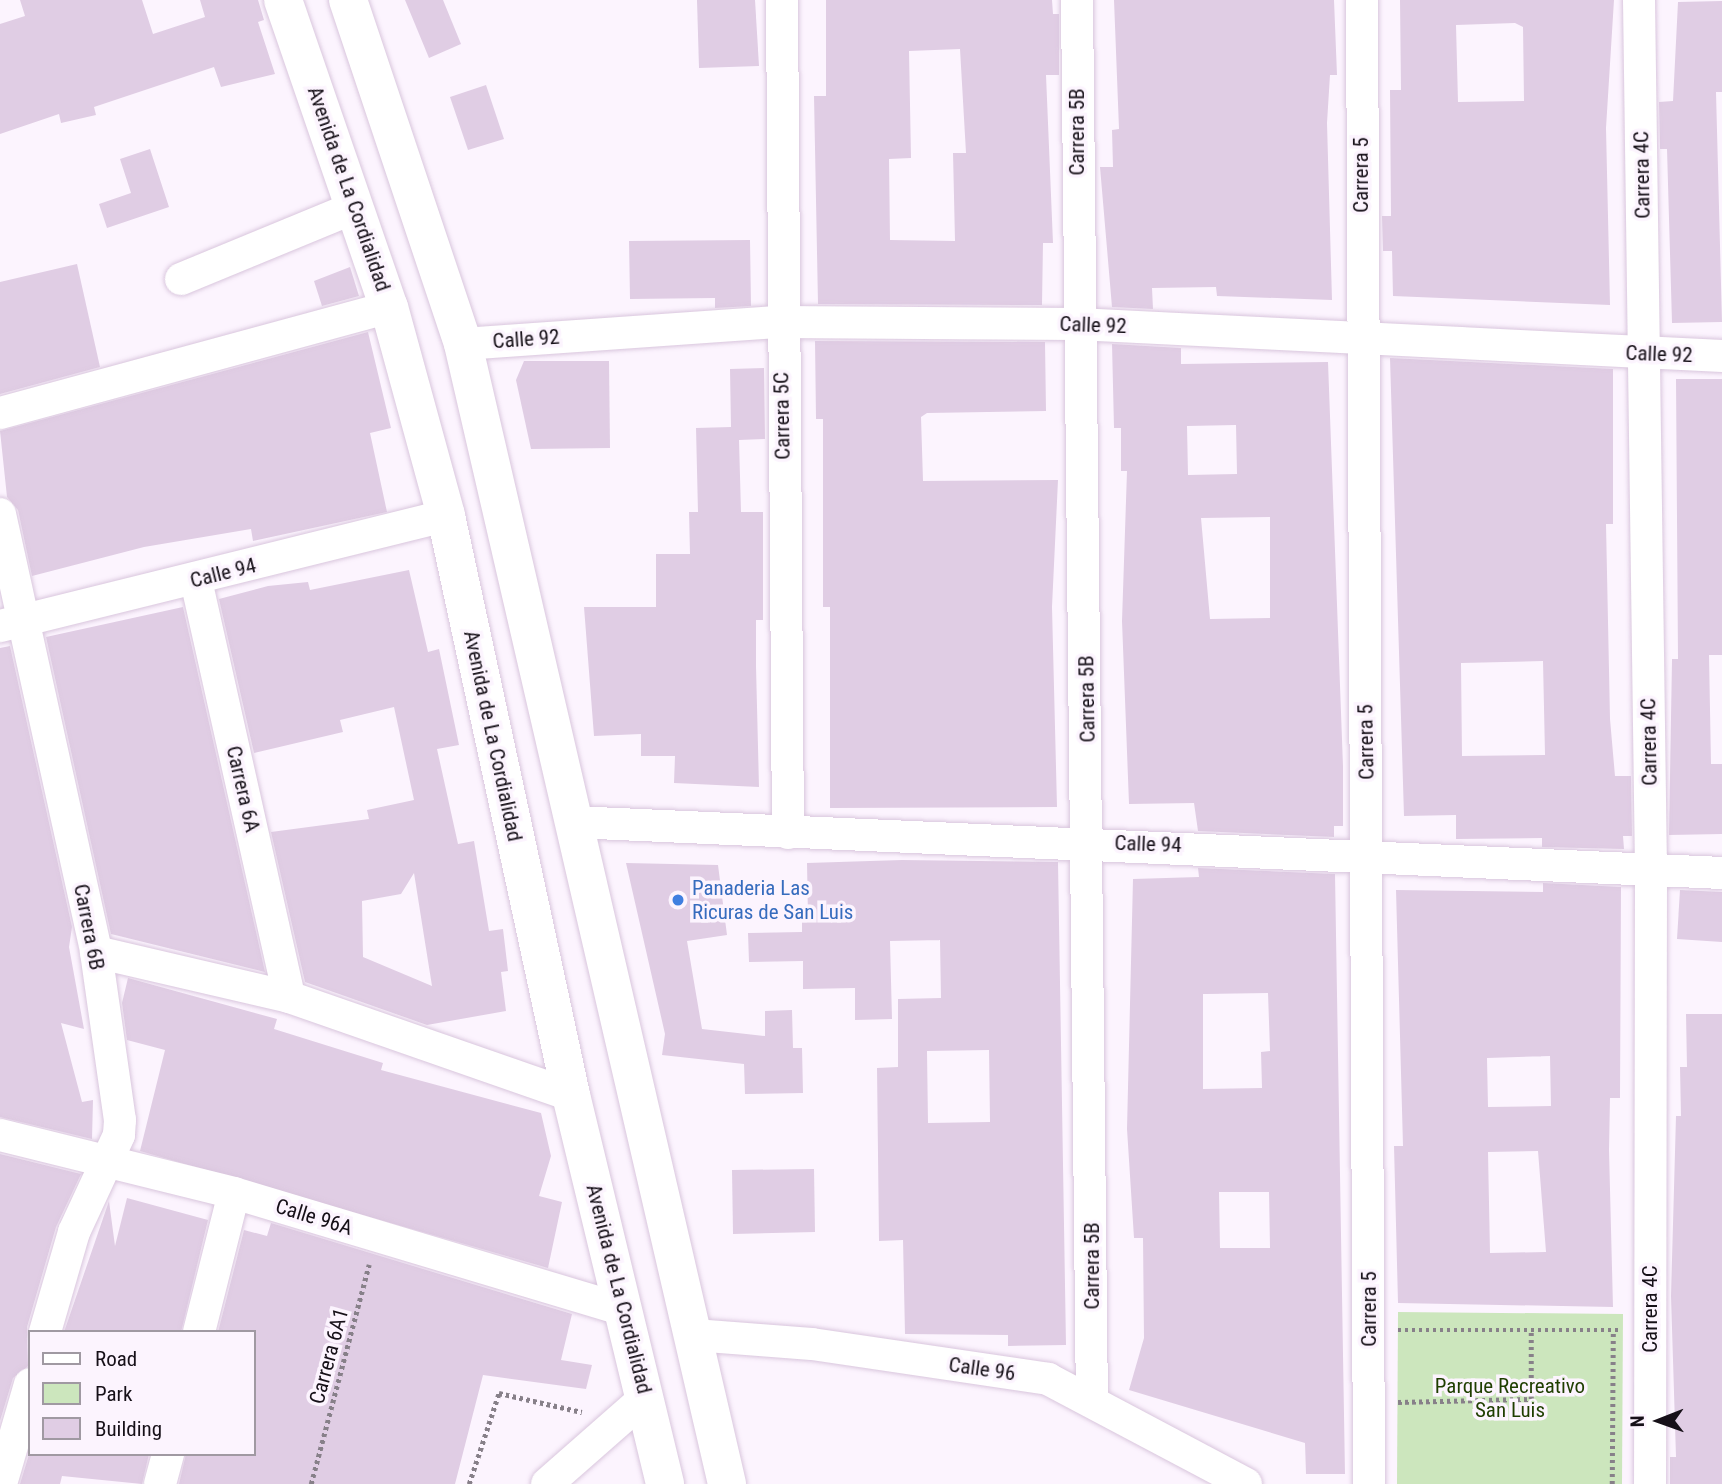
<!DOCTYPE html>
<style>
body{margin:0}
#map{position:relative;width:1722px;height:1484px;overflow:hidden;background:#fcf4fe;font-family:"Roboto Condensed",sans-serif}
div>[style]{position:absolute}
[style*='--x']{left:calc(var(--x)*1px);top:calc(var(--y)*1px);width:calc(var(--w)*1px);rotate:calc(var(--a)*1deg)}
.green>*{inset:0;background:#cce6bd}
.building>*{inset:0;background:#e0cde4}
.path>*{height:4.5px;margin-top:-2.25px;transform-origin:0;background:repeating-linear-gradient(90deg,#878089 0 3.5px,transparent 0 7px)}
.roads{filter:drop-shadow(0 0 2px #d9c6dd) drop-shadow(0 0 2px #d9c6dd)}
.minor>*{height:32px;margin:-16px;padding:0 16px;transform-origin:16px;border-radius:16px;background:#fff}
.major>*{height:38px;margin:-19px;padding:0 19px;transform-origin:19px;border-radius:19px;background:#fff}
.dots>*{width:19px;height:19px;translate:-50% -50%;box-sizing:border-box;border:4px solid #fcf4fe;border-radius:50%}
span{translate:-50% -50%;white-space:nowrap;text-align:center;line-height:1.15;-webkit-text-stroke:7px #fcf4fe;paint-order:stroke}
.street-label{font-size:21px;color:#161018}
.shop-label{font-size:21px;color:#366cbe}
.left{translate:0 -50%;text-align:left}
.park-label{font-size:21px;color:#1f3e00}
.legend{position:absolute;left:28px;top:1330px;width:228px;height:126px;box-sizing:border-box;background:#fcf4fe;border:2px solid #a099a2;margin:0;padding:9px 12px;list-style:none;font-size:21px;color:#161018}
.legend li{display:flex;align-items:center;gap:14px;height:35px}
.legend b{width:35px;border:2px solid #a099a2}
.north{position:absolute;left:1624px;top:1386px;width:70px;height:70px;-webkit-text-stroke:5px #fcf4fe;paint-order:stroke;rotate:269deg;font-size:19px;font-weight:700;line-height:28px;text-align:center;color:#161018}
.north::after{content:'';display:block;margin:auto;width:24px;height:32px;background:#161018;clip-path:polygon(50% 0,100% 100%,50% 72%,0 100%)}
</style>
<div id="map">
<div class="green">
<i style="clip-path:polygon(1398px 1312px,1623px 1314px,1622px 1484px,1397px 1484px)"></i>
</div>
<div class="building">
<i style="clip-path:polygon(20px 0,142px 0,153px 34px,205px 17px,200px 0,258px 0,264px 20px,258px 22px,275px 74px,221px 87px,214px 67px,94px 107px,96px 115px,61px 123px,59px 114px,0 134px,0 24px,25px 16px)"></i>
<i style="clip-path:polygon(405px 0,443px 0,461px 44px,429px 58px)"></i>
<i style="clip-path:polygon(697px 0,755px 0,759px 66px,699px 68px)"></i>
<i style="clip-path:polygon(evenodd,826px 0,1052px 0,1053px 14px,1059px 14px,1059px 75px,1046px 75px,1053px 243px,1043px 243px,1042px 305px,818px 304px,814px 96px,826px 96px,826px 0,960px 49px,966px 153px,953px 153px,955px 241px,890px 240px,889px 159px,911px 158px,909px 51px,960px 49px)"></i>
<i style="clip-path:polygon(1114px 0,1334px 0,1337px 75px,1330px 75px,1327px 123px,1332px 300px,1217px 296px,1216px 287px,1152px 288px,1153px 309px,1112px 307px,1100px 167px,1113px 167px,1112px 130px,1119px 129px)"></i>
<i style="clip-path:polygon(evenodd,1400px 0,1614px 0,1606px 128px,1610px 305px,1393px 296px,1392px 251px,1383px 251px,1382px 216px,1391px 216px,1390px 90px,1401px 90px,1400px 0,1515px 23px,1523px 27px,1524px 101px,1458px 102px,1456px 25px,1515px 23px)"></i>
<i style="clip-path:polygon(1722px 1px,1722px 92px,1716px 92px,1722px 322px,1672px 323px,1667px 149px,1660px 149px,1659px 102px,1673px 101px,1678px 2px)"></i>
<i style="clip-path:polygon(486px 85px,504px 139px,468px 150px,450px 97px)"></i>
<i style="clip-path:polygon(150px 149px,169px 207px,107px 228px,99px 204px,131px 193px,120px 159px)"></i>
<i style="clip-path:polygon(750px 240px,751px 306px,715px 308px,715px 298px,630px 299px,629px 241px)"></i>
<i style="clip-path:polygon(77px 264px,100px 367px,0 394px,0 282px)"></i>
<i style="clip-path:polygon(350px 267px,359px 296px,322px 306px,314px 281px)"></i>
<i style="clip-path:polygon(368px 332px,391px 428px,370px 433px,387px 512px,253px 541px,251px 529px,144px 547px,32px 576px,18px 510px,7px 497px,0 431px)"></i>
<i style="clip-path:polygon(815px 341px,1045px 342px,1046px 411px,927px 413px,921px 417px,923px 481px,1058px 480px,1052px 607px,1057px 807px,830px 808px,830px 607px,823px 607px,823px 419px,816px 419px)"></i>
<i style="clip-path:polygon(evenodd,1112px 344px,1181px 348px,1181px 364px,1328px 362px,1343px 766px,1343px 826px,1334px 826px,1334px 837px,1198px 831px,1194px 803px,1129px 804px,1122px 621px,1127px 471px,1121px 471px,1121px 428px,1114px 428px,1112px 344px,1236px 425px,1237px 474px,1188px 475px,1187px 426px,1236px 425px,1112px 344px,1270px 517px,1270px 618px,1210px 619px,1201px 518px,1270px 517px)"></i>
<i style="clip-path:polygon(evenodd,1390px 358px,1613px 369px,1613px 524px,1606px 524px,1610px 719px,1615px 776px,1631px 776px,1632px 836px,1623px 836px,1624px 849px,1542px 847px,1542px 838px,1456px 839px,1456px 815px,1404px 816px,1390px 358px,1543px 661px,1545px 755px,1462px 756px,1461px 663px,1543px 661px)"></i>
<i style="clip-path:polygon(524px 361px,609px 361px,610px 448px,531px 449px,516px 380px)"></i>
<i style="clip-path:polygon(764px 368px,765px 439px,739px 440px,741px 512px,763px 512px,763px 620px,756px 620px,756px 666px,759px 787px,674px 783px,675px 756px,641px 756px,641px 734px,594px 736px,584px 607px,656px 607px,656px 554px,690px 554px,689px 512px,698px 512px,696px 428px,731px 427px,730px 369px)"></i>
<i style="clip-path:polygon(1676px 379px,1722px 379px,1722px 655px,1709px 655px,1711px 764px,1722px 764px,1722px 834px,1669px 835px,1672px 659px,1678px 659px)"></i>
<i style="clip-path:polygon(evenodd,409px 570px,428px 652px,439px 649px,459px 745px,437px 749px,458px 844px,474px 841px,489px 931px,503px 929px,508px 971px,501px 972px,506px 1011px,427px 1025px,305px 982px,271px 832px,369px 819px,367px 810px,414px 800px,394px 707px,340px 720px,343px 732px,254px 753px,219px 599px,268px 586px,308px 582px,310px 590px,409px 570px,414px 873px,424px 936px,432px 986px,363px 957px,362px 901px,401px 894px,414px 873px)"></i>
<i style="clip-path:polygon(183px 607px,265px 972px,111px 934px,46px 637px)"></i>
<i style="clip-path:polygon(10px 646px,72px 927px,69px 947px,84px 1029px,61px 1023px,82px 1102px,93px 1100px,92px 1139px,0 1117px,0 648px)"></i>
<i style="clip-path:polygon(evenodd,902px 860px,1058px 862px,1066px 1345px,1008px 1346px,1008px 1335px,905px 1334px,903px 1240px,879px 1241px,877px 1068px,898px 1067px,898px 999px,941px 998px,940px 940px,890px 941px,892px 1019px,855px 1020px,855px 988px,803px 989px,803px 961px,749px 962px,748px 933px,802px 932px,802px 918px,808px 918px,807px 863px,902px 860px,989px 1050px,990px 1122px,928px 1123px,927px 1051px,989px 1050px)"></i>
<i style="clip-path:polygon(626px 863px,718px 865px,727px 935px,687px 941px,702px 1029px,765px 1036px,765px 1011px,792px 1010px,793px 1048px,802px 1048px,803px 1093px,745px 1094px,744px 1064px,662px 1055px,665px 1034px)"></i>
<i style="clip-path:polygon(evenodd,1198px 868px,1335px 874px,1345px 1474px,1306px 1474px,1305px 1443px,1129px 1390px,1144px 1338px,1143px 1238px,1134px 1238px,1127px 1129px,1133px 879px,1199px 877px,1198px 868px,1268px 993px,1270px 1051px,1261px 1052px,1262px 1088px,1203px 1089px,1203px 994px,1268px 993px,1198px 868px,1219px 1192px,1269px 1192px,1270px 1248px,1220px 1248px,1219px 1192px)"></i>
<i style="clip-path:polygon(evenodd,1543px 883px,1621px 887px,1620px 1098px,1610px 1098px,1609px 1150px,1613px 1307px,1398px 1303px,1394px 1146px,1403px 1146px,1396px 890px,1543px 892px,1543px 883px,1550px 1056px,1551px 1106px,1488px 1107px,1487px 1058px,1550px 1056px,1543px 883px,1538px 1151px,1546px 1252px,1490px 1253px,1488px 1152px,1538px 1151px)"></i>
<i style="clip-path:polygon(1680px 890px,1722px 892px,1722px 942px,1677px 939px)"></i>
<i style="clip-path:polygon(128px 978px,277px 1019px,274px 1029px,383px 1063px,381px 1070px,541px 1113px,551px 1156px,539px 1196px,562px 1202px,548px 1268px,140px 1151px,165px 1050px,127px 1040px,122px 1003px)"></i>
<i style="clip-path:polygon(1686px 1014px,1722px 1014px,1722px 1484px,1670px 1484px,1670px 1457px,1676px 1457px,1671px 1296px,1676px 1116px,1681px 1116px,1680px 1067px,1687px 1067px)"></i>
<i style="clip-path:polygon(0 1154px,81px 1174px,56px 1227px,27px 1327px,28px 1366px,13px 1378px,0 1421px)"></i>
<i style="clip-path:polygon(814px 1169px,815px 1232px,733px 1234px,732px 1170px)"></i>
<i style="clip-path:polygon(127px 1198px,208px 1220px,181px 1332px,64px 1332px,109px 1201px,115px 1246px)"></i>
<i style="clip-path:polygon(271px 1223px,572px 1314px,561px 1360px,592px 1365px,586px 1389px,483px 1375px,455px 1484px,179px 1484px,186px 1454px,254px 1454px,254px 1332px,218px 1332px,244px 1230px,267px 1236px)"></i>
<i style="clip-path:polygon(30px 1451px,30px 1454px,149px 1454px,142px 1484px,62px 1476px,60px 1484px,20px 1484px)"></i>
</div>
<div class="path">
<i style="--x:1398;--y:1330;--w:222;--a:0"></i>
<i style="--x:1398;--y:1402;--w:133;--a:-1.3"></i>
<i style="--x:1531;--y:1399;--w:68;--a:-90"></i>
<i style="--x:311;--y:1484;--w:227;--a:-75.2"></i>
<i style="--x:469;--y:1484;--w:96;--a:-71.8"></i>
<i style="--x:499;--y:1393;--w:85;--a:12.9"></i>
<i style="--x:1612;--y:1484;--w:154;--a:-89.6"></i>
</div>
<div class="roads">
<div class="minor">
<i style="--x:782;--y:0;--w:833;--a:89.59"></i>
<i style="--x:1077;--y:0;--w:1398;--a:89.39"></i>
<i style="--x:1362;--y:0;--w:1484;--a:89.73"></i>
<i style="--x:1639;--y:0;--w:870;--a:89.21"></i>
<i style="--x:1651;--y:870;--w:614;--a:90.09"></i>
<i style="--x:181;--y:279;--w:189;--a:-22.4"></i>
<i style="--x:463;--y:344;--w:318;--a:-4"></i>
<i style="--x:780;--y:322;--w:297;--a:0.4"></i>
<i style="--x:1077;--y:324;--w:646;--a:2.84"></i>
<i style="--x:0;--y:413;--w:403;--a:-15.2"></i>
<i style="--x:0;--y:514;--w:448;--a:77.6"></i>
<i style="--x:96;--y:952;--w:170;--a:81.9"></i>
<i style="--x:120;--y:1120;--w:15;--a:94"></i>
<i style="--x:119;--y:1135;--w:107;--a:114.9"></i>
<i style="--x:74;--y:1232;--w:104;--a:106.2"></i>
<i style="--x:196;--y:580;--w:427;--a:77.4"></i>
<i style="--x:0;--y:626;--w:459;--a:-13.9"></i>
<i style="--x:573;--y:822;--w:1150;--a:2.54"></i>
<i style="--x:96;--y:952;--w:198;--a:13.1"></i>
<i style="--x:289;--y:997;--w:299;--a:19.2"></i>
<i style="--x:0;--y:1135;--w:241;--a:13.9"></i>
<i style="--x:234;--y:1193;--w:407;--a:16.7"></i>
<i style="--x:199;--y:1332;--w:143;--a:-75.9"></i>
<i style="--x:694;--y:1335;--w:118;--a:4.4"></i>
<i style="--x:812;--y:1344;--w:239;--a:8.4"></i>
<i style="--x:1048;--y:1379;--w:224;--a:27.9"></i>
<i style="--x:1;--y:1484;--w:104;--a:-73.8"></i>
<i style="--x:160;--y:1484;--w:31;--a:-75"></i>
<i style="--x:547;--y:1484;--w:132;--a:-41.3"></i>
</div>
<div class="major">
<i style="--x:283;--y:0;--w:325;--a:71"></i>
<i style="--x:389;--y:307;--w:217;--a:74.7"></i>
<i style="--x:446;--y:516;--w:592;--a:77.82"></i>
<i style="--x:571;--y:1095;--w:400;--a:76.4"></i>
<i style="--x:348;--y:0;--w:363;--a:71.5"></i>
<i style="--x:463;--y:344;--w:1170;--a:76.96"></i>
</div>
</div>
<div class="dots">
<i style="left:678px;top:900px;background:#3f7fe0"></i>
</div>
<div class="street-label">
<span style="left:1077px;top:132px;rotate:-90deg">Carrera 5B</span>
<span style="left:1361px;top:175px;rotate:-90deg">Carrera 5</span>
<span style="left:1642px;top:175px;rotate:-91deg">Carrera 4C</span>
<span style="left:349px;top:189px;rotate:71deg">Avenida de La Cordialidad</span>
<span style="left:1093px;top:325px;rotate:2deg">Calle 92</span>
<span style="left:526px;top:339px;rotate:-4deg">Calle 92</span>
<span style="left:1659px;top:354px;rotate:2deg">Calle 92</span>
<span style="left:782px;top:416px;rotate:-91deg">Carrera 5C</span>
<span style="left:223px;top:573px;rotate:-14deg">Calle 94</span>
<span style="left:1087px;top:699px;rotate:-91deg">Carrera 5B</span>
<span style="left:493px;top:736px;rotate:78deg">Avenida de La Cordialidad</span>
<span style="left:1366px;top:742px;rotate:-91deg">Carrera 5</span>
<span style="left:1649px;top:742px;rotate:-91deg">Carrera 4C</span>
<span style="left:243px;top:789px;rotate:77deg">Carrera 6A</span>
<span style="left:1148px;top:844px;rotate:2deg">Calle 94</span>
<span style="left:89px;top:927px;rotate:79deg">Carrera 6B</span>
<span style="left:314px;top:1217px;rotate:17deg">Calle 96A</span>
<span style="left:1092px;top:1266px;rotate:-90deg">Carrera 5B</span>
<span style="left:619px;top:1289px;rotate:76deg">Avenida de La Cordialidad</span>
<span style="left:1369px;top:1309px;rotate:-90deg">Carrera 5</span>
<span style="left:1650px;top:1309px;rotate:-90deg">Carrera 4C</span>
<span style="left:329px;top:1356px;rotate:-75deg">Carrera 6A1</span>
<span style="left:982px;top:1369px;rotate:8deg">Calle 96</span>
</div>
<div class="shop-label">
<span class="left" style="left:692px;top:900px">Panaderia Las<br>Ricuras de San Luis</span>
</div>
<div class="park-label">
<span style="left:1510px;top:1398px">Parque Recreativo<br>San Luis</span>
</div>
<ul class="legend">
<li><b style="height:9px;background:#fff"></b>Road</li>
<li><b style="height:19px;background:#cce6bd"></b>Park</li>
<li><b style="height:19px;background:#e0cde4"></b>Building</li>
</ul>
<div class="north">N</div>
</div>
